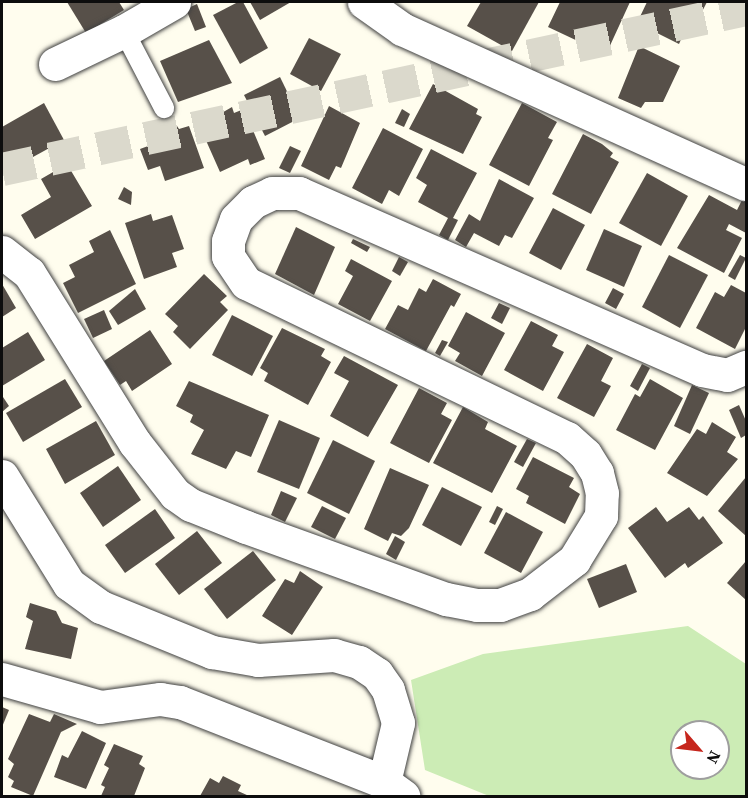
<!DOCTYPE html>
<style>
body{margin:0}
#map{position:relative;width:748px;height:798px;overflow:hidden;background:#fffdee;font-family:"Source Serif 4",serif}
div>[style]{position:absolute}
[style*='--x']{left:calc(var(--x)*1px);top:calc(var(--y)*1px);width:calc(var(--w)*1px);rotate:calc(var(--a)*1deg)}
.green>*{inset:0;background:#ccecb5}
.building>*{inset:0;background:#575049}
.tertiary-tunnel>*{height:33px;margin-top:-16.5px;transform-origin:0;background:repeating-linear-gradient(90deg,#dbd9cc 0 33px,transparent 0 49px)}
.roads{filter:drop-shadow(0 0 2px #404040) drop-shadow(0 0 2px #404040)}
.service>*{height:20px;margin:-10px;padding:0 10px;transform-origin:10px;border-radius:10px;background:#fff}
.minor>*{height:33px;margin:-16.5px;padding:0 16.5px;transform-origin:16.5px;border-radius:16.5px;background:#fff}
span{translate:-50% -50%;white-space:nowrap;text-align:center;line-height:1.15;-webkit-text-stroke:6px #fff;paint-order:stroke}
.frame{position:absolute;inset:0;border:3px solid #0d0d0d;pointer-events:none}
.north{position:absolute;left:670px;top:720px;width:60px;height:60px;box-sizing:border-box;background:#fff;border:2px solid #9e9e9e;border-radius:50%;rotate:118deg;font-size:16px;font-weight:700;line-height:24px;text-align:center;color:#0d0d0d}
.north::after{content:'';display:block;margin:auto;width:21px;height:27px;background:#c6261d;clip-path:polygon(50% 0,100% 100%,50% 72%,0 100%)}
</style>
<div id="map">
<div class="green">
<i style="clip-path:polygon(evenodd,688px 626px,746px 664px,746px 796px,489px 796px,425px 770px,411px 680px,483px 654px,688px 626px,682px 732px,718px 732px,718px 768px,682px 768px,682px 732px)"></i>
</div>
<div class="building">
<i style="clip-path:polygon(67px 2px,119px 2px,124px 10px,86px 33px)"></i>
<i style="clip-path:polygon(238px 2px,243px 2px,268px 48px,240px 64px,213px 15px)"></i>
<i style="clip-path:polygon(250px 2px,291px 2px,260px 20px)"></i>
<i style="clip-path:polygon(481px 2px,539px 2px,512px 51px,467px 26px)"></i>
<i style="clip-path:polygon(560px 2px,630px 2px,608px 50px,601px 46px,599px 51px,548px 27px)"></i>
<i style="clip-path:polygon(647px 2px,707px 2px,693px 29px,687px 26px,679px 44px,637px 23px)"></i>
<i style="clip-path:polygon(197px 4px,206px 27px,195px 31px,186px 9px)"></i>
<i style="clip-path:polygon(309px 38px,341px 54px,321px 91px,290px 74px)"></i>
<i style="clip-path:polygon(209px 40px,232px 83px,178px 102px,160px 61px)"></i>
<i style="clip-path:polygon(639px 46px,680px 66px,663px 102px,645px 102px,641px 108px,618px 98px)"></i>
<i style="clip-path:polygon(280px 77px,300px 118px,265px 136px,244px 95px)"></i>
<i style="clip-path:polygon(433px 84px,478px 109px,476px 114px,482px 117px,463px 154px,409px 129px)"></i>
<i style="clip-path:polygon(44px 103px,64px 140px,2px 174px,2px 127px)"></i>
<i style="clip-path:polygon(522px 103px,557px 122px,548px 138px,553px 140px,529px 186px,489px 165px)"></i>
<i style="clip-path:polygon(329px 106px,360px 123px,341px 168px,336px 166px,329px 180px,301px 166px)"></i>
<i style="clip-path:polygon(232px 107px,234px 113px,244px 109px,265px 159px,250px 165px,248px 159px,220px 172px,204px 136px,211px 133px,206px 122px)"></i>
<i style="clip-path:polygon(402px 109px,410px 114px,404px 127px,395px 123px)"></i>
<i style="clip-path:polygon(177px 126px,179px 129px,189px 126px,204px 168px,165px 181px,160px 166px,148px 170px,140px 149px,159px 142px,157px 133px)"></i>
<i style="clip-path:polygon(383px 128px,423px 149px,399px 196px,389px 190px,382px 204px,352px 188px)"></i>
<i style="clip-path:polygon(583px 134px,602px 144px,613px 153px,610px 157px,619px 162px,591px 214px,552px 194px)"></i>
<i style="clip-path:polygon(290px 146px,301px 151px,290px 173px,279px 168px)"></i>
<i style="clip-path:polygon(431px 149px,477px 173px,453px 218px,458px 220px,448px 240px,439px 235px,448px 218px,418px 202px,427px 185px,416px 178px)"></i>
<i style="clip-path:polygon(67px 164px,92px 206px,35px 239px,21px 215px,51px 197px,41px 179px)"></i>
<i style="clip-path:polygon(647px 173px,688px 196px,661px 246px,619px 223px)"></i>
<i style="clip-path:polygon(499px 179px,534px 198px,512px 238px,505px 235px,499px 246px,474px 233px,466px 247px,455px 240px,469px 214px,480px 221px)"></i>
<i style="clip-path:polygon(124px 187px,132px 192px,131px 205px,118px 199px)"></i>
<i style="clip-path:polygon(709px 195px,737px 210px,743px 198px,746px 200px,746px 233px,729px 224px,726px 230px,742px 238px,724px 273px,677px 248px)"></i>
<i style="clip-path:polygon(553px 208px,585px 225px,561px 270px,529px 253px)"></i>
<i style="clip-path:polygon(151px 214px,153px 221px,172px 215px,184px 249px,172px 253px,177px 267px,144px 279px,125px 223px)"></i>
<i style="clip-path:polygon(296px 227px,335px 247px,314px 295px,275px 274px)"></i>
<i style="clip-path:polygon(604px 229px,642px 246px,624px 287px,586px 270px)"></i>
<i style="clip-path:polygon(110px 230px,136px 284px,78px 313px,63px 283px,75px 277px,69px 265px,94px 252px,89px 241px)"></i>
<i style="clip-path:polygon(353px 239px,370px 247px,367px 252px,351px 243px)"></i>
<i style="clip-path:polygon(669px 255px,708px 275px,680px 328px,642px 307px)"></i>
<i style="clip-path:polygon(740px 255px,746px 258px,735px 280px,728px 276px)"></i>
<i style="clip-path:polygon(399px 257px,408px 262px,400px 276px,392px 271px)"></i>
<i style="clip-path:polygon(351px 259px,392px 281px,370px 321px,338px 304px,353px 276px,345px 271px)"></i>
<i style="clip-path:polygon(204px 274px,227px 296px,220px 302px,228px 310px,190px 349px,173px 332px,178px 326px,165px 314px)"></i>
<i style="clip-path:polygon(433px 279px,461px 294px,454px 307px,451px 305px,426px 351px,385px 329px,398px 305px,408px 310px,419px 288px,426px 292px)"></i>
<i style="clip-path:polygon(2px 284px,16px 308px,2px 317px)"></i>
<i style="clip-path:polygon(731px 285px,746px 293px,746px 327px,735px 349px,696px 328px,715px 292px,724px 297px)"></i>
<i style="clip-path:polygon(613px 288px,624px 294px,616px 309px,605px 303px)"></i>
<i style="clip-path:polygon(135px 289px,146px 309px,118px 325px,109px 311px)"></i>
<i style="clip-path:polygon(499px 303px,510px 308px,502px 324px,491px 318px)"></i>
<i style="clip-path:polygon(104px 310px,112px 329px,93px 338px,84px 319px)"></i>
<i style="clip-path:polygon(466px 312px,505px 333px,482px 376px,455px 361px,460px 353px,448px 346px)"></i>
<i style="clip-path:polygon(232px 315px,273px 336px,252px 376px,212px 355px)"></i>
<i style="clip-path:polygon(531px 321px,558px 335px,552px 346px,564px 352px,543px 391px,504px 370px)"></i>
<i style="clip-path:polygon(282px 328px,325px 349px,321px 356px,331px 362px,308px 405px,264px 381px,268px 373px,260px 368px)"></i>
<i style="clip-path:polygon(150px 330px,172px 364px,132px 391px,126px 381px,120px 385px,104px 361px)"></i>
<i style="clip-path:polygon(28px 332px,45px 360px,2px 386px,2px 348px)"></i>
<i style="clip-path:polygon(442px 340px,448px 342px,440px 356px,435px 353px)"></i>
<i style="clip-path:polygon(587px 344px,613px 358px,601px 381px,611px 386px,594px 417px,557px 398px)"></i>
<i style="clip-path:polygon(344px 356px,398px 385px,368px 437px,330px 416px,349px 381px,334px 373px)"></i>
<i style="clip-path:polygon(642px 364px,650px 368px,638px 391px,630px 386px)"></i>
<i style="clip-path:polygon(65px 379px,82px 407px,23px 442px,6px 413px)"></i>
<i style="clip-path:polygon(650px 379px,683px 398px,655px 450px,616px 430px,635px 394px,640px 397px)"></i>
<i style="clip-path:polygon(189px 381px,269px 415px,251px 457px,236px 451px,226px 469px,191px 454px,204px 430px,190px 422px,193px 415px,176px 406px)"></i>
<i style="clip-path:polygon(692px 385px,709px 393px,690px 434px,674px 426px)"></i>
<i style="clip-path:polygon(419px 388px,447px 403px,441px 414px,452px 420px,429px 463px,390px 443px)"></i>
<i style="clip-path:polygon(3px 397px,9px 406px,2px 412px,2px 398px)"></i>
<i style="clip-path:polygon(739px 405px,746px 421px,746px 435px,741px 438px,729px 410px)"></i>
<i style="clip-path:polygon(463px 407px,488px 422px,485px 429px,517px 446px,492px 493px,433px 463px)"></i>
<i style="clip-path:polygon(279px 420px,320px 438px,299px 489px,257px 472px)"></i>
<i style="clip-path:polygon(96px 421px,115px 455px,65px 484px,46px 449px)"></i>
<i style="clip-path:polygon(712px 422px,736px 437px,727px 452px,738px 459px,707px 496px,667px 473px,697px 429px,706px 434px)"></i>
<i style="clip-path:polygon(527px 439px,536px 443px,523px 467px,514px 462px)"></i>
<i style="clip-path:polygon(333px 440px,375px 461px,349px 514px,307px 493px)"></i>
<i style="clip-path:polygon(533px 457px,574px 478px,569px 487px,580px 494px,565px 524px,526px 503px,529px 496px,516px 489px)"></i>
<i style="clip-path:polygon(118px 466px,141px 500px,103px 527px,80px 493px)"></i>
<i style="clip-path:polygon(390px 468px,429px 485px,409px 528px,401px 536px,392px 533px,388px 541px,364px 529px)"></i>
<i style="clip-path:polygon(746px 477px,746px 536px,718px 511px)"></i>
<i style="clip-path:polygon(442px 487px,482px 507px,461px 546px,422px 525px)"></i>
<i style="clip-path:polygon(281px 491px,297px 498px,285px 522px,271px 515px)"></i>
<i style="clip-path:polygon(322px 506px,346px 518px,335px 539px,311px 527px)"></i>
<i style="clip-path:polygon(497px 506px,503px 509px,495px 525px,489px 522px)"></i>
<i style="clip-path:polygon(656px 507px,667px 522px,689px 507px,699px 520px,703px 516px,723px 543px,688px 568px,685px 563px,665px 578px,628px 528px)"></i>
<i style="clip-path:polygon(155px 509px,175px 538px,125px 573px,105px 545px)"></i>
<i style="clip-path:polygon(506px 512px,543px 532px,521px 573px,484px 553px)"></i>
<i style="clip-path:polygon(197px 531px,222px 563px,179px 595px,155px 564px)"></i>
<i style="clip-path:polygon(395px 536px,405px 542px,396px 560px,386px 554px)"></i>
<i style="clip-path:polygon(253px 551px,276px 580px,227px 619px,204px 589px)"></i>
<i style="clip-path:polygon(746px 561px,746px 600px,727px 583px)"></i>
<i style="clip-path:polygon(626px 564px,637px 592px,599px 608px,587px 579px)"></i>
<i style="clip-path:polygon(300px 571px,323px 587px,292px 635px,262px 616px,285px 579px,294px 583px)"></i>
<i style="clip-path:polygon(30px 603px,56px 611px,62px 623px,78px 628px,71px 659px,25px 649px,33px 621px,26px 617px)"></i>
<i style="clip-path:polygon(2px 707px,9px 710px,2px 727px)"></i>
<i style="clip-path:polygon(29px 714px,50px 722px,54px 714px,77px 724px,61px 732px,33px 796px,11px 787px,14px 781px,8px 777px,14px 764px,8px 759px)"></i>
<i style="clip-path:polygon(82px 731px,106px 743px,86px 789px,54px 777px,62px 755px,68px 758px)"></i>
<i style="clip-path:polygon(114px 744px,143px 756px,139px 764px,145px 768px,134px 796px,101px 796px,105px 787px,101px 785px,109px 768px,104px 765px)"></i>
<i style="clip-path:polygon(223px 776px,241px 785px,238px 791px,249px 796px,200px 796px,210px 778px,219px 783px)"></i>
</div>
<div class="tertiary-tunnel">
<i style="--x:2;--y:169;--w:761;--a:-12.14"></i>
</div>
<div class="roads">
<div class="service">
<i style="--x:124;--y:31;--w:87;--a:62.5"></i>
</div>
<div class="minor">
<i style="--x:364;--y:2;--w:47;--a:35.4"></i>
<i style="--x:402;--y:29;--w:377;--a:24.3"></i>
<i style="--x:55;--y:64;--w:76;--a:-25.6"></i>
<i style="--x:124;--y:31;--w:58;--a:-30.1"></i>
<i style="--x:2;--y:252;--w:34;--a:38"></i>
<i style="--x:29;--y:273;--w:200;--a:58.1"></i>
<i style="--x:135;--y:443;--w:65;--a:51.9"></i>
<i style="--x:175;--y:494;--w:19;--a:35"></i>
<i style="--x:191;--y:505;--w:59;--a:21.8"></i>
<i style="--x:246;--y:527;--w:213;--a:19.8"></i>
<i style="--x:446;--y:599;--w:32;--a:11"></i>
<i style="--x:477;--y:605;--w:23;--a:0"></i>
<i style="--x:500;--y:605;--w:32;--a:-20"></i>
<i style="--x:530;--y:594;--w:56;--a:-37.7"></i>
<i style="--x:574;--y:560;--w:52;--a:-58.5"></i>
<i style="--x:601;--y:516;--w:23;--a:-88"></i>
<i style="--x:602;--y:493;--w:21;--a:-104"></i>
<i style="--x:597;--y:473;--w:22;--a:-122"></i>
<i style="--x:585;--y:454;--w:24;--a:-138"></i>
<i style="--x:567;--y:438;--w:356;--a:-154.2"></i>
<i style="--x:246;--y:283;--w:32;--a:-124"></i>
<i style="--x:228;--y:256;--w:15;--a:-90"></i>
<i style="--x:228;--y:241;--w:23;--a:-70"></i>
<i style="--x:236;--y:219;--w:24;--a:-45"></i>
<i style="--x:253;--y:202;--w:21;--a:-25"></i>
<i style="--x:272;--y:193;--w:27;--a:0"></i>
<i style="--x:299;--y:193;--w:440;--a:23.7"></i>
<i style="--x:702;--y:370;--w:25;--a:11"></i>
<i style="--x:727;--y:375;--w:21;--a:-23"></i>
<i style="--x:2;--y:476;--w:127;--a:58.2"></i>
<i style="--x:69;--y:584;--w:39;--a:36"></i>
<i style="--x:101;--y:607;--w:120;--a:22.1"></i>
<i style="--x:212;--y:652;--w:47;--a:9.9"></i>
<i style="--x:258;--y:660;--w:76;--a:-3.8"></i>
<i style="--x:334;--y:655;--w:26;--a:16"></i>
<i style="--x:359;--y:662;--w:22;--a:34"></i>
<i style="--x:377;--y:674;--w:19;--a:55"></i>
<i style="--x:388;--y:690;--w:34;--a:73"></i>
<i style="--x:398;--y:723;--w:61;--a:103.3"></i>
<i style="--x:2;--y:679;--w:102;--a:15.9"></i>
<i style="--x:100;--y:707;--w:61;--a:-7.6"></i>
<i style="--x:160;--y:699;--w:20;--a:9"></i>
<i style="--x:180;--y:702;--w:219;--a:21.4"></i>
<i style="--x:384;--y:782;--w:24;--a:36"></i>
</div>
</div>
<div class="frame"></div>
<div class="north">N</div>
</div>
